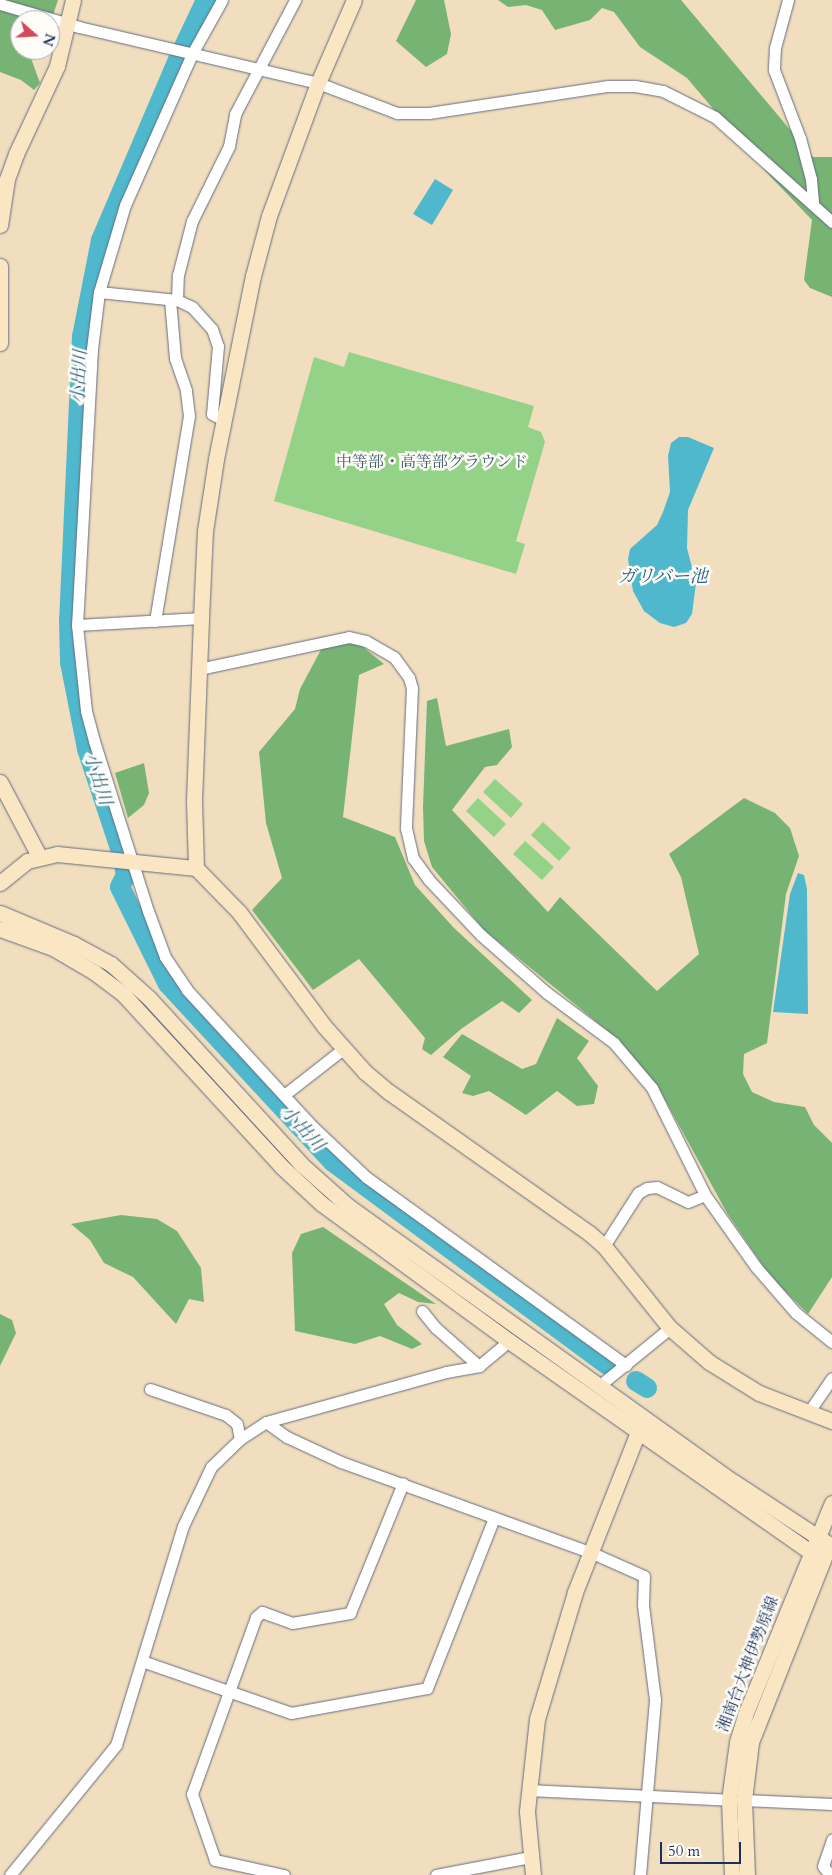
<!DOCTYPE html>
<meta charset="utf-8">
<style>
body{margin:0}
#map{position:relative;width:832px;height:1875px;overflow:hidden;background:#f0debe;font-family:Cardo,"Noto Serif JP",serif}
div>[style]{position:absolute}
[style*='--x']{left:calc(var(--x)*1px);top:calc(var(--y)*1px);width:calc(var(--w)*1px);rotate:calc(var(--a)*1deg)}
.green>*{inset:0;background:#94d288}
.forest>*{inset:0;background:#77b474}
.water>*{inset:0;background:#4fb8cd}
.river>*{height:20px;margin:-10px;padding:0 10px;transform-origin:10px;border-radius:10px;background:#4fb8cd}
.roads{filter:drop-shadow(0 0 1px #666c80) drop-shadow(0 0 1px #666c80)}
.street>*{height:11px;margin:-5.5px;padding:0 5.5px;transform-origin:5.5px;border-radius:5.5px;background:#fff}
.secondary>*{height:15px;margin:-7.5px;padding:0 7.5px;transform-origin:7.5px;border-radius:7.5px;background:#fbe6c4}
span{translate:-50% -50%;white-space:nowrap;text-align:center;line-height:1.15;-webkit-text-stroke:5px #fdfcf7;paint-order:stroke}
.park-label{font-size:16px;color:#3f606b}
.street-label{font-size:16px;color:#1b2f5e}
.water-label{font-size:18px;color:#2d5f85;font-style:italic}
.north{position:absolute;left:10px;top:10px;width:50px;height:50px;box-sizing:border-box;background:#fdfcf7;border:1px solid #a3aaba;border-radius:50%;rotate:109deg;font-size:14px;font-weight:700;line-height:20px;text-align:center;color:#1b2f5e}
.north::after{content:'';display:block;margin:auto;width:18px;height:22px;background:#d1495b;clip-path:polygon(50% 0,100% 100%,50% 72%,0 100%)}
.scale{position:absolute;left:660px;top:1842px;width:81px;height:22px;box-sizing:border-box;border:2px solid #1b2f5e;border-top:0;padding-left:6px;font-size:15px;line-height:18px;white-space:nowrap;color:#1b2f5e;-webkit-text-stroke:4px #fdfcf7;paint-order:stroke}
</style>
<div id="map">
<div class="green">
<i style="clip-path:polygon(349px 352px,534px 406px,528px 427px,541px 432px,545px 442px,516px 541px,525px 544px,516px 574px,274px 501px,314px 357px,344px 367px)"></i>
<i style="clip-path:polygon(495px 779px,523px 804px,511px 818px,483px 792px)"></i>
<i style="clip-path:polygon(478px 798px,506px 824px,494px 837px,466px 811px)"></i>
<i style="clip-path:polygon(543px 822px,571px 848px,559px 861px,531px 835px)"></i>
<i style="clip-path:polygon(525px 841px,554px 867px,542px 880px,513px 854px)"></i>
</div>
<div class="forest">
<i style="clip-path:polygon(0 0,58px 0,50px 24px,50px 20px,20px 20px,20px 50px,28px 50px,40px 83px,34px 90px,21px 80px,0 72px)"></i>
<i style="clip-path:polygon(416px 0,444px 0,451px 34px,447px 54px,426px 67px,396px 41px)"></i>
<i style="clip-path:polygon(498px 0,681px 0,813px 157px,832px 157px,832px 297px,810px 288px,804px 280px,812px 220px,770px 176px,687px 78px,640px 47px,614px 12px,602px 8px,590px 20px,555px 30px,542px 10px,526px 5px,508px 7px)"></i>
<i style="clip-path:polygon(358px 643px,384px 664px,359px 675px,343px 817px,395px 837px,415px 885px,454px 928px,532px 1000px,519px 1013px,502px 1001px,461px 1029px,431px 1055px,422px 1049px,425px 1038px,359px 959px,313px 990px,252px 910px,282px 878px,266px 823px,259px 752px,295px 709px,300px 689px,324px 644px)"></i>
<i style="clip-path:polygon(437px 698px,446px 746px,509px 729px,512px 747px,497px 765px,485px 767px,452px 810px,548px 912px,560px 897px,657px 991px,699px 954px,681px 877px,669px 854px,744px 798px,775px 813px,790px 828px,799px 856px,786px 894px,767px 1043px,744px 1054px,743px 1074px,752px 1092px,774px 1102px,805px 1107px,814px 1125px,832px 1143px,832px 1277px,808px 1314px,770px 1276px,727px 1213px,657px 1085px,609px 1032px,484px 930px,432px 867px,424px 841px,423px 807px,427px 701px)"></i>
<i style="clip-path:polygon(144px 763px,149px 793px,144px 805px,128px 818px,115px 773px)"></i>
<i style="clip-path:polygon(557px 1018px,589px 1041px,577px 1058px,598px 1086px,594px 1104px,577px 1106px,557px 1091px,526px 1115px,489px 1091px,473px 1096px,462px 1093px,471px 1076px,443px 1057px,462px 1034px,522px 1069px,536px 1064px)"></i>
<i style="clip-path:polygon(121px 1215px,157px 1219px,177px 1231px,201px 1268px,204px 1302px,189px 1299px,176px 1324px,133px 1277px,104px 1263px,90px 1240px,71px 1224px)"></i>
<i style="clip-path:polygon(323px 1227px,436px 1304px,418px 1302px,399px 1293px,384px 1304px,397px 1325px,422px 1344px,412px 1349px,380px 1336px,355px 1344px,295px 1331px,292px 1253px,301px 1234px)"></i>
<i style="clip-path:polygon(0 1314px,12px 1320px,16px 1333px,0 1366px)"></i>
</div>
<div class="water">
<i style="clip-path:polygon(435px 179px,453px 190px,432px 225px,413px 214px)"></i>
<i style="clip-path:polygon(679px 437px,688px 437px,714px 448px,688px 510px,687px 548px,696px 583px,692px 614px,686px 623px,674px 627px,660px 623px,644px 611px,633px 591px,628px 559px,630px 549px,657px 525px,663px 512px,670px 492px,668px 456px,671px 443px)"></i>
<i style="clip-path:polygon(798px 873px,804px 875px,807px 889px,808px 1014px,773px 1012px,790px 894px)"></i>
</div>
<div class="river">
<i style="--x:206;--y:0;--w:61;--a:115.3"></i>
<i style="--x:180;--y:55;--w:201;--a:113.1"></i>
<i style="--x:101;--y:240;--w:99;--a:101.1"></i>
<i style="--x:82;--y:337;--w:283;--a:92.6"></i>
<i style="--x:69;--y:620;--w:42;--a:88.6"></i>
<i style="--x:70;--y:662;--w:89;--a:78.9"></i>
<i style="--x:87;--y:749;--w:108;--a:71.6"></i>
<i style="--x:121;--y:851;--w:25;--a:78"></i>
<i style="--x:126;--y:875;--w:13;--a:117"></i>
<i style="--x:120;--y:887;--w:108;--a:63.7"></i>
<i style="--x:168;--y:984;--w:243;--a:47.2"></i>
<i style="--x:333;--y:1162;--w:341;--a:36.5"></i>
<i style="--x:636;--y:1381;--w:13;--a:32"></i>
</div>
<div class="roads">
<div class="street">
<i style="--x:222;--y:0;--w:62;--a:119.1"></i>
<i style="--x:192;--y:54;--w:165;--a:113.9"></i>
<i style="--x:125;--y:205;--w:91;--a:106.6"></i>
<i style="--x:99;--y:292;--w:57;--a:97"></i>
<i style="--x:92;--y:349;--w:276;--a:93.1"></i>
<i style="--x:77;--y:625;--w:86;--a:84"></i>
<i style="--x:86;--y:711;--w:31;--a:75"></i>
<i style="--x:94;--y:741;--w:178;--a:72.4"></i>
<i style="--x:148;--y:911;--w:49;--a:69.7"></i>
<i style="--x:165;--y:957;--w:40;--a:56"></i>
<i style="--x:187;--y:990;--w:185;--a:47.4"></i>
<i style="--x:312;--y:1126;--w:74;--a:43.4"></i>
<i style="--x:366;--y:1177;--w:321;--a:35.9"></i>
<i style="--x:788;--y:0;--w:50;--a:105.2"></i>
<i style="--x:775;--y:48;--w:22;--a:93"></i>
<i style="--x:774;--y:70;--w:73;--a:69.1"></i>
<i style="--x:800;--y:138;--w:42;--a:75"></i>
<i style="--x:811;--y:179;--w:25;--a:85"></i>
<i style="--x:0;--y:4;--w:82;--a:16.2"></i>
<i style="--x:79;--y:27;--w:245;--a:13.2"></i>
<i style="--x:318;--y:83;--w:85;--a:20.8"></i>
<i style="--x:397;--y:113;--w:32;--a:0"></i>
<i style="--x:429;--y:113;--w:181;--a:-8.6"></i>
<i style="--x:608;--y:86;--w:27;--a:0"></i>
<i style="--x:635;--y:86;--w:28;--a:10"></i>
<i style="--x:663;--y:91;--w:58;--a:26.6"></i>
<i style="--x:715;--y:117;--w:157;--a:41.9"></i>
<i style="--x:99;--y:292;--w:78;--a:5.9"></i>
<i style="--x:177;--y:300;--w:25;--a:-88"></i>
<i style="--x:178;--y:275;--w:56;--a:-75.5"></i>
<i style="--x:192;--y:221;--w:84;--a:-63.7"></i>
<i style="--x:229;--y:146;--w:33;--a:-79"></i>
<i style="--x:235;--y:114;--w:129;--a:-62.2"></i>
<i style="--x:177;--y:300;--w:17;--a:25"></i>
<i style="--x:192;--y:307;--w:30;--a:48"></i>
<i style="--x:212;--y:329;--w:18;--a:71"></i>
<i style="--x:218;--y:346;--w:68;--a:95"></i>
<i style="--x:212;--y:414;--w:13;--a:27"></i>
<i style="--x:155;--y:621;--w:208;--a:-80.6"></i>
<i style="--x:189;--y:416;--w:26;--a:-97"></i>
<i style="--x:186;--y:390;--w:34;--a:-109"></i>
<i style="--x:175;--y:358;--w:58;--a:-94.9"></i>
<i style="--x:77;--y:625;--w:124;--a:-3.2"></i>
<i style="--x:199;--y:669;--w:153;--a:-12"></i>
<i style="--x:349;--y:637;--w:17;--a:13"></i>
<i style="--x:366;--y:641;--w:32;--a:30"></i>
<i style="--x:394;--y:657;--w:26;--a:54"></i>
<i style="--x:409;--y:678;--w:10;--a:73"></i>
<i style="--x:412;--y:688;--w:140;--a:92.5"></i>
<i style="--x:406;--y:828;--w:31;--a:77"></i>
<i style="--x:413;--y:858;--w:26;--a:54"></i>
<i style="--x:428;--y:879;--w:77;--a:46.6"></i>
<i style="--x:481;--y:935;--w:88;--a:41.3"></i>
<i style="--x:547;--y:993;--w:84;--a:36.7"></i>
<i style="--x:614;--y:1043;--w:59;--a:49.8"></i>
<i style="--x:652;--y:1088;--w:119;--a:63.6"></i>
<i style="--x:705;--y:1195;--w:88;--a:54.7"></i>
<i style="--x:756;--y:1267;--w:61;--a:49"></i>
<i style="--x:796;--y:1313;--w:46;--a:38.9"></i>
<i style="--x:284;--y:1095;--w:75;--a:-37.9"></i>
<i style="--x:604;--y:1246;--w:63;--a:-57.3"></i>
<i style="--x:638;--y:1193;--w:10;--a:-29"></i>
<i style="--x:647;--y:1188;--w:10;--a:-6"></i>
<i style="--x:657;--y:1187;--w:34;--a:26"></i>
<i style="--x:688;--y:1202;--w:18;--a:-22"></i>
<i style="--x:422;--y:1311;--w:22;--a:51"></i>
<i style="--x:436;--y:1328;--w:57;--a:41.5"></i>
<i style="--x:600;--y:1385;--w:90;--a:-39.2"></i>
<i style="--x:150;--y:1389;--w:80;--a:18.9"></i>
<i style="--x:226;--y:1415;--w:14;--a:39"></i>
<i style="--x:237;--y:1424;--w:15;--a:79"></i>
<i style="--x:808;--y:1413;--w:42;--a:-55.6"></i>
<i style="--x:266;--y:1422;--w:26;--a:36"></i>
<i style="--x:287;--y:1437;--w:60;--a:24.8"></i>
<i style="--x:341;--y:1462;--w:265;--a:19.9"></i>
<i style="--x:590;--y:1552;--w:59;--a:24"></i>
<i style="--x:644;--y:1576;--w:29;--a:92"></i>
<i style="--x:643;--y:1605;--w:96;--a:82.8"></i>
<i style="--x:655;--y:1700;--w:176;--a:94.9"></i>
<i style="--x:142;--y:1661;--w:158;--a:19.2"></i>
<i style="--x:291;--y:1713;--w:138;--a:-10.4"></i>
<i style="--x:427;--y:1688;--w:183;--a:-68.5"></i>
<i style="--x:528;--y:1790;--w:201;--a:2.8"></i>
<i style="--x:744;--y:1800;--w:88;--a:2.6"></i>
<i style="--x:10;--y:1875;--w:168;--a:-50.8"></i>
<i style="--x:116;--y:1745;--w:229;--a:-73"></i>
<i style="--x:183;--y:1526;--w:65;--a:-64.6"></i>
<i style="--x:211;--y:1467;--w:40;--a:-44"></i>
<i style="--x:240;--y:1439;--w:31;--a:-33"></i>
<i style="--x:266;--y:1422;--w:187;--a:-15.5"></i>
<i style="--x:446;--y:1372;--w:34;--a:-10"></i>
<i style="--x:479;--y:1366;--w:39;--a:-40"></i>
<i style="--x:284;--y:1875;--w:71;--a:-167.7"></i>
<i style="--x:215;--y:1860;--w:70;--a:-109.2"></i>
<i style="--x:192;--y:1794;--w:188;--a:-70.1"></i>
<i style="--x:256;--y:1617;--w:8;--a:-40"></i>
<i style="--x:262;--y:1612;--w:32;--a:20"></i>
<i style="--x:292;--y:1623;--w:59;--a:-9.8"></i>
<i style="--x:350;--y:1613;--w:140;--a:-67.8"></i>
<i style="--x:436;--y:1875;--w:96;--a:-10.8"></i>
<i style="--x:830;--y:1875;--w:11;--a:-128"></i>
<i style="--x:823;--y:1866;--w:28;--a:-71"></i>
</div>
<div class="secondary">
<i style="--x:0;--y:225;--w:47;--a:-81.3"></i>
<i style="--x:7;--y:179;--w:27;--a:-70"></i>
<i style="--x:16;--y:154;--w:97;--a:-65"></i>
<i style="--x:57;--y:66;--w:68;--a:-76.4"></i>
<i style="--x:0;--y:266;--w:77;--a:90"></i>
<i style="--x:0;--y:782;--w:84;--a:62.2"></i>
<i style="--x:196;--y:868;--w:67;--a:-91.7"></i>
<i style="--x:194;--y:801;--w:183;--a:-87.8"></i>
<i style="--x:201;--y:618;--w:87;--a:-87.4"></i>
<i style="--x:205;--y:531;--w:73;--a:-81.3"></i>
<i style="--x:216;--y:459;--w:187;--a:-78.6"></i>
<i style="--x:253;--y:276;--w:62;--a:-75.1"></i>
<i style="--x:269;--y:216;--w:142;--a:-69.8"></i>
<i style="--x:318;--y:83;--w:90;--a:-66.6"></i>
<i style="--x:0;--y:883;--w:35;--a:-39"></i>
<i style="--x:27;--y:861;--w:31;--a:-13"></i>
<i style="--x:57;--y:854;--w:140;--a:5.8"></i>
<i style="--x:196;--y:868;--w:62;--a:45.7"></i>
<i style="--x:239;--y:912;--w:142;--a:53.3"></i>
<i style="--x:324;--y:1026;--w:62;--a:48.3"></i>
<i style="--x:365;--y:1072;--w:31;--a:40"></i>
<i style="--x:389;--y:1092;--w:245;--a:35.2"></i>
<i style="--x:589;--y:1233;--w:20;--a:41"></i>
<i style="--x:604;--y:1246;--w:105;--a:51.2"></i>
<i style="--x:670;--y:1328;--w:52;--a:41.1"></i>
<i style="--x:709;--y:1362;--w:59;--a:31.8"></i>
<i style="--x:759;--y:1393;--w:78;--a:21"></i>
<i style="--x:0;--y:913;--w:80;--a:22.7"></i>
<i style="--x:74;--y:944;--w:42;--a:28.4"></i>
<i style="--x:111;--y:964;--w:51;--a:41.8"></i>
<i style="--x:149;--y:998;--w:226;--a:47.5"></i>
<i style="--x:302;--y:1165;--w:62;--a:41.7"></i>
<i style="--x:348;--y:1206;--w:475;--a:35.6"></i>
<i style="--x:734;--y:1482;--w:115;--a:33.3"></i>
<i style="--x:0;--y:929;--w:56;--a:19.7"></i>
<i style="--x:53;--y:948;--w:48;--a:30.3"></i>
<i style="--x:94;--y:972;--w:36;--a:37"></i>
<i style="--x:123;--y:994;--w:235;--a:47.4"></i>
<i style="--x:282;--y:1167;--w:54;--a:42.8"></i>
<i style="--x:322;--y:1204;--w:232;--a:36.2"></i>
<i style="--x:509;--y:1341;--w:383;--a:35"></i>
<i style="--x:533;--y:1875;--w:64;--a:-95.4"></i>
<i style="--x:527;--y:1811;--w:93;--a:-83.8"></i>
<i style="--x:537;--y:1719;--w:133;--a:-73.3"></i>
<i style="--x:575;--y:1592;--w:183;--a:-68.5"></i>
<i style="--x:732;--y:1875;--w:75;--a:-92.3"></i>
<i style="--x:729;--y:1800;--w:59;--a:-82.1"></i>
<i style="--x:737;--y:1742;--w:28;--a:-73"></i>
<i style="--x:745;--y:1715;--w:229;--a:-67.7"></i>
<i style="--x:747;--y:1875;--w:75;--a:-92.3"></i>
<i style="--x:744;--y:1800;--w:58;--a:-83.1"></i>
<i style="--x:751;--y:1742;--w:203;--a:-68.4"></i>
</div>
</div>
<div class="park-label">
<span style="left:432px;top:462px">中等部・高等部グラウンド</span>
</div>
<div class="street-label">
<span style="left:748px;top:1664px;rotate:-69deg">湘南台大神伊勢原線</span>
</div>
<div class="water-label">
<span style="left:80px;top:377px;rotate:-87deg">小出川</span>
<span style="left:663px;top:577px">ガリバー池</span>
<span style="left:97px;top:779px;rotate:72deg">小出川</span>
<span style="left:302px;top:1129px;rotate:47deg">小出川</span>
</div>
<div class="north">N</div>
<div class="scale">50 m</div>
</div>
